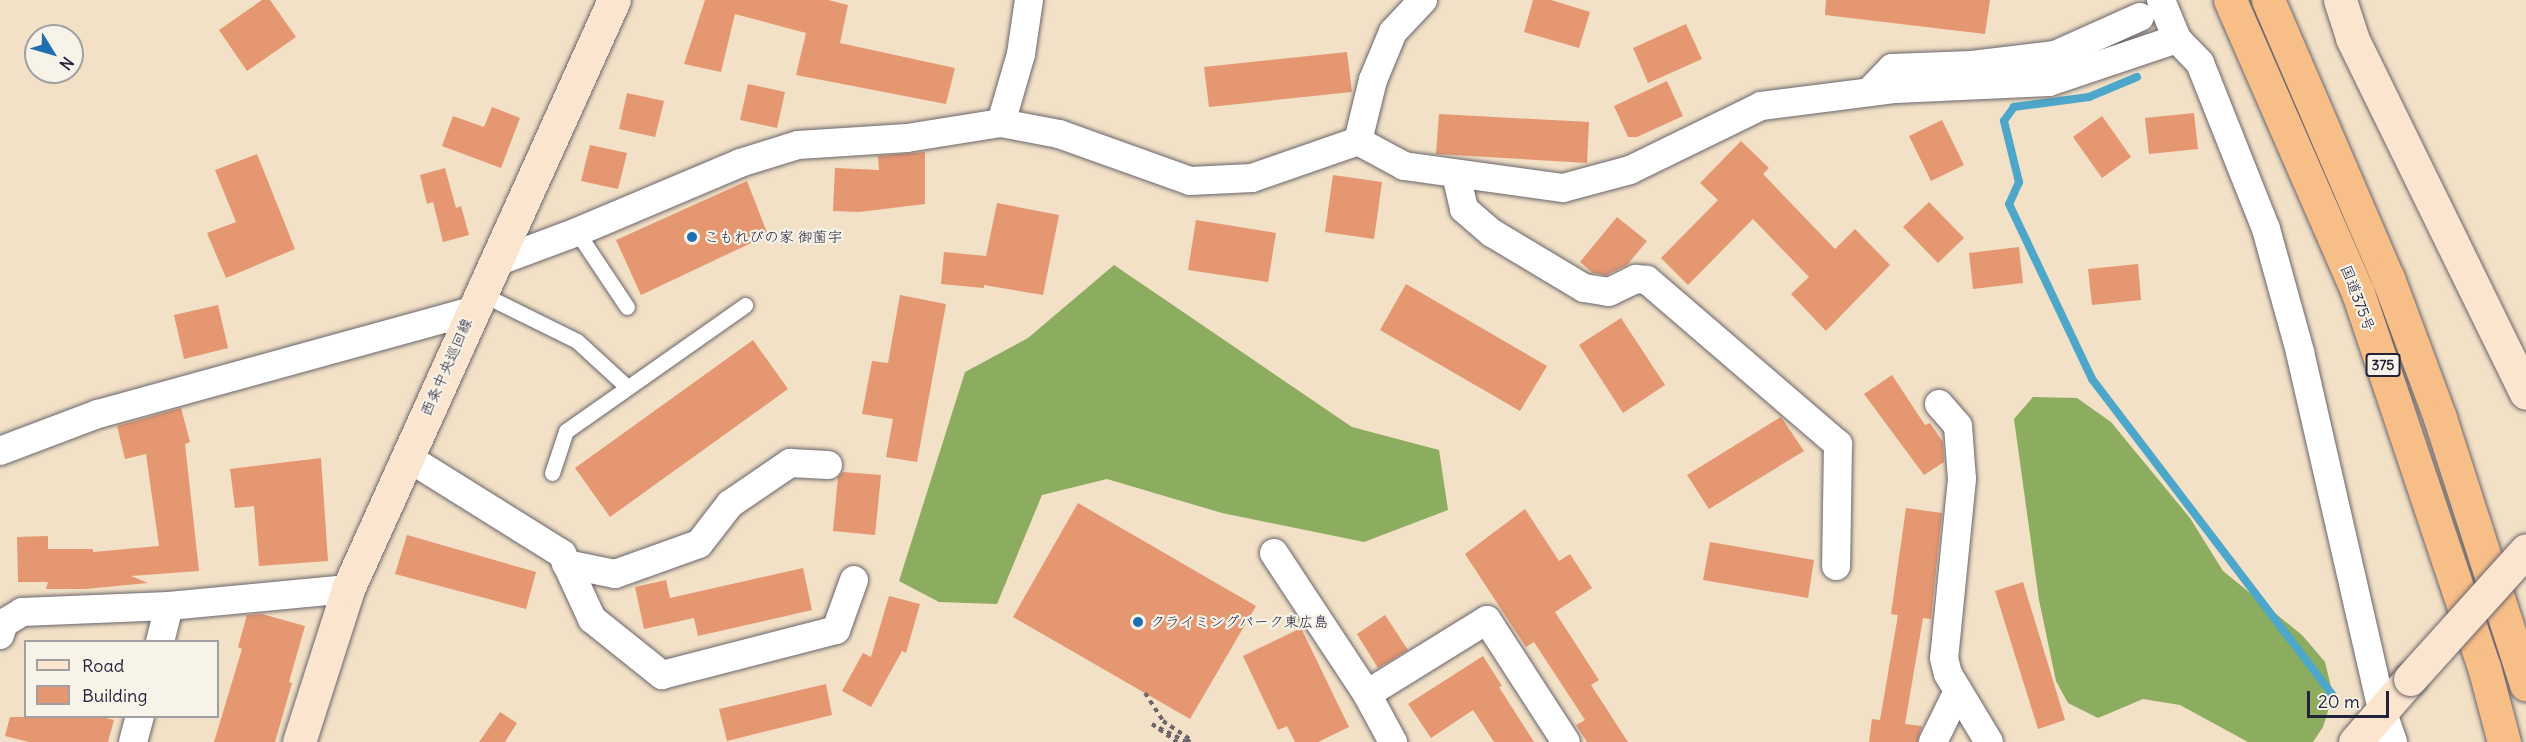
<!DOCTYPE html>
<meta charset="utf-8">
<style>
body{margin:0}
#map{position:relative;width:2526px;height:742px;overflow:hidden;background:#f2e1c6;font-family:Delius,"Klee One",sans-serif}
div>[style]{position:absolute}
[style*='--x']{left:calc(var(--x)*1px);top:calc(var(--y)*1px);width:calc(var(--w)*1px);rotate:calc(var(--a)*1deg)}
.forest>*{inset:0;background:#8cac5f}
.stream>*{height:8px;margin:-4px;padding:0 4px;transform-origin:4px;border-radius:4px;background:#4ca7ca}
.building>*{inset:0;background:#e49771}
.path>*{height:4px;margin-top:-2px;transform-origin:0;background:repeating-linear-gradient(90deg,#6b656c 0 4.5px,transparent 0 9px)}
.roads{filter:drop-shadow(0 0 2px #6b656c) drop-shadow(0 0 2px #6b656c)}
.lane>*{height:15px;margin:-7.5px;padding:0 7.5px;transform-origin:7.5px;border-radius:7.5px;background:#fff}
.street>*{height:28px;margin:-14px;padding:0 14px;transform-origin:14px;border-radius:14px;background:#fff}
.secondary>*{height:33px;margin:-16.5px;padding:0 16.5px;transform-origin:16.5px;border-radius:16.5px;background:#fce5cf}
.highway>*{height:33px;margin:-16.5px;padding:0 16.5px;transform-origin:16.5px;border-radius:16.5px;background:#f7be88}
.bridges{filter:drop-shadow(0 0 2px #6b656c) drop-shadow(0 0 2px #6b656c)}
.secondary-bridge>*{height:33px;margin:-16.5px;padding:0 16.5px;transform-origin:16.5px;border-radius:16.5px;background:#fce5cf}
.dots>*{width:16px;height:16px;translate:-50% -50%;box-sizing:border-box;border:3px solid #f7f3e8;border-radius:50%}
span{translate:-50% -50%;white-space:nowrap;text-align:center;line-height:1.15;-webkit-text-stroke:4.5px #f7f3e8;paint-order:stroke}
.shield-label span{padding:2px 4px;background:#f7f3e8;border:2px solid;border-radius:4px;-webkit-text-stroke-width:0}
.shield-label{font-size:14px;color:#22223b;font-weight:700}
.poi-label{font-size:15px;color:#22223b}
.left{translate:0 -50%;text-align:left}
.street-label{font-size:15px;color:#22223b}
.legend{position:absolute;left:24px;top:640px;width:195px;height:78px;box-sizing:border-box;background:#f7f3e8;border:2px solid #a29fa3;margin:0;padding:8px 10px;list-style:none;font-size:18px;color:#22223b}
.legend li{display:flex;align-items:center;gap:12px;height:30px}
.legend b{width:30px;border:2px solid #a29fa3}
.north{position:absolute;left:24px;top:24px;width:60px;height:60px;box-sizing:border-box;background:#f7f3e8;border:2px solid #a29fa3;border-radius:50%;rotate:127deg;font-size:16px;font-weight:700;line-height:24px;text-align:center;color:#22223b}
.north::after{content:'';display:block;margin:auto;width:21px;height:27px;background:#1f6fb2;clip-path:polygon(50% 0,100% 100%,50% 72%,0 100%)}
.scale{position:absolute;left:2307px;top:691px;width:82px;height:27px;box-sizing:border-box;border:3px solid #22223b;border-top:0;padding-left:8px;font-size:18px;line-height:21px;white-space:nowrap;color:#22223b;-webkit-text-stroke:4px #f7f3e8;paint-order:stroke}
</style>
<div id="map">
<div class="forest">
<i style="clip-path:polygon(1114px 265px,1352px 427px,1439px 450px,1448px 510px,1364px 542px,1222px 513px,1107px 479px,1042px 495px,997px 604px,939px 602px,899px 581px,965px 372px,1028px 338px)"></i>
<i style="clip-path:polygon(2033px 397px,2077px 398px,2111px 422px,2190px 518px,2223px 571px,2302px 635px,2325px 662px,2333px 695px,2323px 727px,2313px 742px,2248px 742px,2180px 705px,2143px 699px,2098px 718px,2068px 703px,2056px 681px,2039px 600px,2014px 419px)"></i>
</div>
<div class="stream">
<i style="--x:2137;--y:77;--w:52;--a:157.4"></i>
<i style="--x:2089;--y:97;--w:76;--a:172.4"></i>
<i style="--x:2014;--y:107;--w:17;--a:126"></i>
<i style="--x:2004;--y:121;--w:63;--a:76.2"></i>
<i style="--x:2019;--y:182;--w:24;--a:114"></i>
<i style="--x:2009;--y:204;--w:194;--a:64.6"></i>
<i style="--x:2092;--y:379;--w:397;--a:52.7"></i>
</div>
<div class="building">
<i style="clip-path:polygon(262px 0,270px 0,296px 37px,247px 71px,219px 30px)"></i>
<i style="clip-path:polygon(705px 0,828px 0,848px 5px,840px 43px,955px 68px,946px 104px,796px 75px,806px 33px,735px 14px,721px 72px,684px 64px)"></i>
<i style="clip-path:polygon(1533px 0,1551px 0,1590px 12px,1579px 48px,1524px 32px)"></i>
<i style="clip-path:polygon(1826px 0,1990px 0,1985px 34px,1825px 15px)"></i>
<i style="clip-path:polygon(1686px 24px,1702px 59px,1648px 83px,1633px 48px)"></i>
<i style="clip-path:polygon(1347px 52px,1352px 92px,1209px 107px,1204px 67px)"></i>
<i style="clip-path:polygon(1667px 81px,1683px 116px,1637px 137px,1628px 137px,1614px 106px)"></i>
<i style="clip-path:polygon(748px 84px,785px 92px,777px 128px,740px 120px)"></i>
<i style="clip-path:polygon(627px 93px,664px 101px,655px 137px,619px 129px)"></i>
<i style="clip-path:polygon(492px 107px,520px 118px,501px 168px,442px 146px,453px 116px,484px 127px)"></i>
<i style="clip-path:polygon(2194px 113px,2198px 149px,2149px 154px,2145px 118px)"></i>
<i style="clip-path:polygon(1439px 114px,1589px 122px,1587px 163px,1436px 154px)"></i>
<i style="clip-path:polygon(2102px 116px,2131px 157px,2102px 178px,2073px 137px)"></i>
<i style="clip-path:polygon(1942px 120px,1964px 165px,1931px 181px,1909px 136px)"></i>
<i style="clip-path:polygon(1741px 141px,1769px 168px,1763px 174px,1835px 249px,1855px 229px,1890px 265px,1826px 331px,1791px 294px,1809px 277px,1753px 219px,1688px 285px,1661px 258px,1718px 200px,1700px 183px)"></i>
<i style="clip-path:polygon(590px 145px,627px 153px,618px 189px,581px 181px)"></i>
<i style="clip-path:polygon(925px 152px,925px 204px,859px 212px,833px 211px,835px 168px,879px 170px,878px 156px)"></i>
<i style="clip-path:polygon(257px 154px,295px 249px,226px 278px,207px 233px,236px 222px,215px 170px)"></i>
<i style="clip-path:polygon(445px 168px,456px 208px,461px 206px,469px 235px,443px 242px,433px 202px,427px 204px,420px 175px)"></i>
<i style="clip-path:polygon(1333px 175px,1382px 182px,1374px 239px,1325px 232px)"></i>
<i style="clip-path:polygon(747px 181px,768px 235px,641px 295px,616px 240px)"></i>
<i style="clip-path:polygon(1929px 202px,1964px 238px,1938px 263px,1903px 227px)"></i>
<i style="clip-path:polygon(997px 203px,1059px 215px,1043px 295px,984px 285px,984px 288px,941px 284px,944px 252px,986px 256px)"></i>
<i style="clip-path:polygon(1617px 217px,1647px 241px,1627px 265px,1606px 275px,1593px 273px,1580px 262px)"></i>
<i style="clip-path:polygon(1196px 220px,1276px 233px,1268px 282px,1188px 270px)"></i>
<i style="clip-path:polygon(2019px 247px,2023px 283px,1973px 289px,1969px 253px)"></i>
<i style="clip-path:polygon(2138px 264px,2141px 300px,2092px 305px,2088px 269px)"></i>
<i style="clip-path:polygon(1406px 284px,1547px 366px,1520px 411px,1380px 330px)"></i>
<i style="clip-path:polygon(900px 295px,946px 304px,917px 462px,886px 457px,893px 419px,862px 414px,872px 361px,888px 363px)"></i>
<i style="clip-path:polygon(218px 305px,228px 348px,184px 359px,174px 315px)"></i>
<i style="clip-path:polygon(1621px 318px,1665px 385px,1623px 413px,1579px 345px)"></i>
<i style="clip-path:polygon(753px 340px,788px 389px,610px 517px,575px 468px)"></i>
<i style="clip-path:polygon(1892px 375px,1925px 425px,1930px 423px,1943px 442px,1944px 462px,1924px 475px,1864px 394px)"></i>
<i style="clip-path:polygon(181px 408px,190px 442px,185px 444px,199px 571px,131px 576px,148px 583px,85px 589px,46px 589px,48px 582px,18px 582px,17px 537px,48px 536px,48px 549px,93px 549px,93px 552px,159px 546px,146px 454px,125px 459px,117px 426px)"></i>
<i style="clip-path:polygon(1781px 417px,1804px 451px,1709px 509px,1687px 475px)"></i>
<i style="clip-path:polygon(321px 458px,328px 561px,259px 566px,254px 506px,235px 508px,230px 469px)"></i>
<i style="clip-path:polygon(843px 472px,881px 475px,875px 535px,833px 531px,838px 477px)"></i>
<i style="clip-path:polygon(1078px 503px,1256px 606px,1190px 719px,1013px 617px)"></i>
<i style="clip-path:polygon(1906px 508px,1942px 513px,1931px 619px,1923px 618px,1905px 724px,1922px 726px,1917px 742px,1869px 742px,1872px 719px,1880px 720px,1898px 615px,1891px 614px)"></i>
<i style="clip-path:polygon(1525px 509px,1559px 561px,1570px 554px,1592px 588px,1555px 612px,1599px 680px,1591px 685px,1628px 742px,1587px 742px,1576px 725px,1585px 720px,1534px 642px,1526px 647px,1465px 554px)"></i>
<i style="clip-path:polygon(407px 535px,536px 572px,526px 609px,395px 574px)"></i>
<i style="clip-path:polygon(1710px 542px,1814px 560px,1808px 598px,1703px 580px)"></i>
<i style="clip-path:polygon(803px 568px,812px 610px,698px 636px,694px 618px,644px 629px,635px 587px,666px 580px,670px 598px)"></i>
<i style="clip-path:polygon(2023px 582px,2065px 720px,2038px 729px,1995px 591px)"></i>
<i style="clip-path:polygon(889px 596px,920px 604px,906px 653px,902px 651px,871px 707px,842px 691px,863px 653px,871px 657px)"></i>
<i style="clip-path:polygon(247px 615px,262px 614px,305px 626px,289px 682px,292px 683px,275px 742px,214px 742px,242px 649px,238px 647px)"></i>
<i style="clip-path:polygon(1385px 615px,1408px 650px,1378px 668px,1357px 634px)"></i>
<i style="clip-path:polygon(1301px 628px,1349px 727px,1318px 742px,1295px 742px,1287px 726px,1278px 730px,1243px 656px)"></i>
<i style="clip-path:polygon(1483px 656px,1502px 686px,1499px 687px,1534px 742px,1494px 742px,1473px 710px,1431px 738px,1408px 704px)"></i>
<i style="clip-path:polygon(826px 684px,832px 715px,727px 741px,719px 709px)"></i>
<i style="clip-path:polygon(500px 712px,517px 723px,505px 742px,479px 742px)"></i>
<i style="clip-path:polygon(10px 717px,102px 717px,114px 720px,108px 742px,29px 742px,5px 736px)"></i>
</div>
<div class="path">
<i style="--x:1145;--y:693;--w:33;--a:57"></i>
<i style="--x:1163;--y:721;--w:32;--a:34"></i>
<i style="--x:1190;--y:739;--w:4;--a:135"></i>
<i style="--x:1187;--y:742;--w:39;--a:-153"></i>
<i style="--x:1152;--y:724;--w:31;--a:36"></i>
</div>
<div class="roads">
<div class="lane">
<i style="--x:577;--y:232;--w:90;--a:56.3"></i>
<i style="--x:480;--y:293;--w:108;--a:26.3"></i>
<i style="--x:577;--y:341;--w:67;--a:42.6"></i>
<i style="--x:552;--y:473;--w:44;--a:-71.6"></i>
<i style="--x:566;--y:431;--w:219;--a:-35.1"></i>
</div>
<div class="street">
<i style="--x:2161;--y:0;--w:42;--a:67.7"></i>
<i style="--x:2177;--y:39;--w:33;--a:46"></i>
<i style="--x:2200;--y:63;--w:179;--a:68.3"></i>
<i style="--x:2266;--y:229;--w:128;--a:74.5"></i>
<i style="--x:2300;--y:352;--w:367;--a:77.1"></i>
<i style="--x:2382;--y:710;--w:34;--a:71"></i>
<i style="--x:1869;--y:92;--w:33;--a:-46"></i>
<i style="--x:1892;--y:68;--w:80;--a:-2.1"></i>
<i style="--x:1972;--y:65;--w:84;--a:-6.9"></i>
<i style="--x:2055;--y:55;--w:93;--a:-24.1"></i>
<i style="--x:1001;--y:123;--w:72;--a:-73.8"></i>
<i style="--x:1021;--y:54;--w:55;--a:-81.6"></i>
<i style="--x:1358;--y:141;--w:63;--a:-76.2"></i>
<i style="--x:1373;--y:80;--w:52;--a:-67.4"></i>
<i style="--x:1393;--y:32;--w:44;--a:-46.8"></i>
<i style="--x:1456;--y:174;--w:36;--a:77"></i>
<i style="--x:1464;--y:209;--w:37;--a:41"></i>
<i style="--x:1492;--y:233;--w:107;--a:30.9"></i>
<i style="--x:1584;--y:288;--w:25;--a:9"></i>
<i style="--x:1609;--y:292;--w:30;--a:-26"></i>
<i style="--x:1636;--y:279;--w:11;--a:5"></i>
<i style="--x:1647;--y:280;--w:252;--a:40.7"></i>
<i style="--x:1838;--y:444;--w:122;--a:90.9"></i>
<i style="--x:494;--y:263;--w:89;--a:-20.5"></i>
<i style="--x:577;--y:232;--w:177;--a:-22.9"></i>
<i style="--x:740;--y:163;--w:61;--a:-17.2"></i>
<i style="--x:798;--y:145;--w:109;--a:-3.7"></i>
<i style="--x:907;--y:138;--w:95;--a:-9.1"></i>
<i style="--x:1001;--y:123;--w:59;--a:10.7"></i>
<i style="--x:1059;--y:134;--w:139;--a:19.7"></i>
<i style="--x:1190;--y:181;--w:62;--a:-2.8"></i>
<i style="--x:1252;--y:178;--w:112;--a:-19.2"></i>
<i style="--x:1358;--y:141;--w:52;--a:28.5"></i>
<i style="--x:1404;--y:166;--w:161;--a:7.9"></i>
<i style="--x:1563;--y:188;--w:69;--a:-15"></i>
<i style="--x:1630;--y:170;--w:146;--a:-26"></i>
<i style="--x:1761;--y:106;--w:136;--a:-7.2"></i>
<i style="--x:1896;--y:89;--w:153;--a:-2.6"></i>
<i style="--x:2049;--y:82;--w:135;--a:-18.6"></i>
<i style="--x:1939;--y:404;--w:29;--a:49"></i>
<i style="--x:1958;--y:426;--w:53;--a:85.7"></i>
<i style="--x:1962;--y:479;--w:180;--a:95.7"></i>
<i style="--x:1944;--y:658;--w:16;--a:76"></i>
<i style="--x:1948;--y:674;--w:79;--a:58.9"></i>
<i style="--x:0;--y:451;--w:105;--a:-20.7"></i>
<i style="--x:98;--y:414;--w:387;--a:-15.4"></i>
<i style="--x:407;--y:457;--w:183;--a:32"></i>
<i style="--x:562;--y:554;--w:72;--a:65.2"></i>
<i style="--x:592;--y:619;--w:90;--a:38.7"></i>
<i style="--x:662;--y:675;--w:180;--a:-14.5"></i>
<i style="--x:836;--y:630;--w:53;--a:-70.2"></i>
<i style="--x:1274;--y:553;--w:169;--a:56.6"></i>
<i style="--x:1367;--y:694;--w:55;--a:61.6"></i>
<i style="--x:566;--y:564;--w:50;--a:11.5"></i>
<i style="--x:615;--y:574;--w:89;--a:-19.7"></i>
<i style="--x:699;--y:544;--w:51;--a:-52.2"></i>
<i style="--x:730;--y:504;--w:73;--a:-34.3"></i>
<i style="--x:790;--y:463;--w:38;--a:3"></i>
<i style="--x:0;--y:635;--w:13;--a:-72"></i>
<i style="--x:4;--y:623;--w:21;--a:-31"></i>
<i style="--x:22;--y:612;--w:147;--a:-2.3"></i>
<i style="--x:169;--y:606;--w:180;--a:-5.4"></i>
<i style="--x:160;--y:642;--w:37;--a:-76"></i>
<i style="--x:1367;--y:694;--w:141;--a:-31.7"></i>
<i style="--x:1487;--y:620;--w:145;--a:57.1"></i>
<i style="--x:133;--y:742;--w:27;--a:-75"></i>
<i style="--x:1933;--y:742;--w:57;--a:-63.9"></i>
</div>
<div class="secondary">
<i style="--x:2340;--y:0;--w:40;--a:72"></i>
<i style="--x:2352;--y:38;--w:395;--a:63.9"></i>
<i style="--x:299;--y:742;--w:161;--a:-72.2"></i>
<i style="--x:348;--y:589;--w:646;--a:-65.7"></i>
<i style="--x:2355;--y:742;--w:84;--a:-48.9"></i>
</div>
<div class="highway">
<i style="--x:2230;--y:0;--w:320;--a:66.4"></i>
<i style="--x:2358;--y:293;--w:395;--a:71.4"></i>
<i style="--x:2484;--y:667;--w:78;--a:75.1"></i>
<i style="--x:2268;--y:0;--w:303;--a:66.7"></i>
<i style="--x:2388;--y:278;--w:149;--a:69.6"></i>
<i style="--x:2440;--y:418;--w:280;--a:72.1"></i>
</div>
</div>
<div class="bridges">
<div class="secondary-bridge">
<i style="--x:2410;--y:679;--w:173;--a:-48"></i>
</div>
</div>
<div class="dots">
<i style="left:692px;top:237px;background:#1f6fb2"></i>
<i style="left:1138px;top:622px;background:#1f6fb2"></i>
</div>
<div class="shield-label">
<span style="left:2383px;top:365px">375</span>
</div>
<div class="poi-label">
<span class="left" style="left:704px;top:237px">こもれびの家 御薗宇</span>
<span class="left" style="left:1150px;top:622px">クライミングパーク東広島</span>
</div>
<div class="street-label">
<span style="left:2358px;top:298px;rotate:69deg">国道375号</span>
<span style="left:446px;top:367px;rotate:-66deg">西条中央巡回線</span>
</div>
<ul class="legend">
<li><b style="height:8px;background:#fce5cf"></b>Road</li>
<li><b style="height:16px;background:#e49771"></b>Building</li>
</ul>
<div class="north">N</div>
<div class="scale">20 m</div>
</div>
